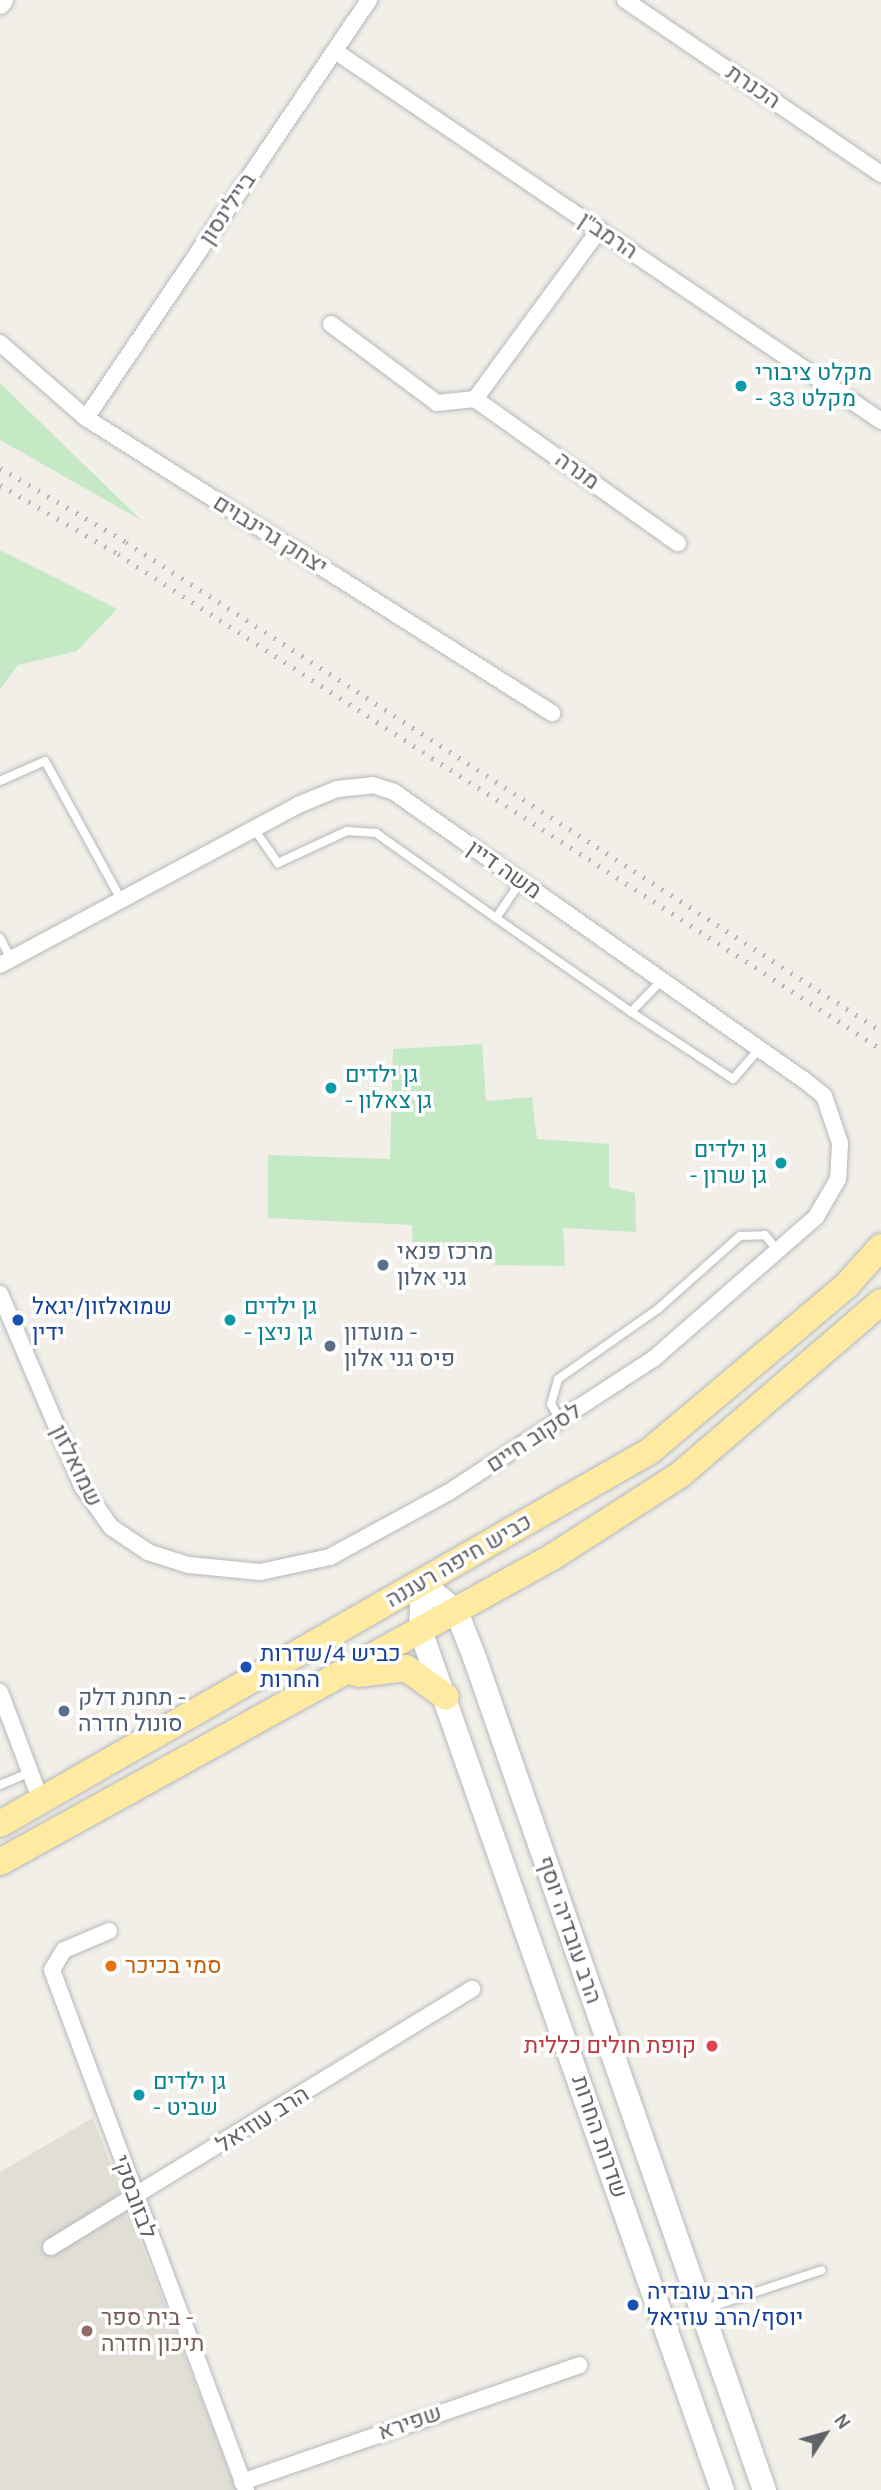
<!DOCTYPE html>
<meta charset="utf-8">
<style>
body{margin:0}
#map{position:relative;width:881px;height:2490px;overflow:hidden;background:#f1efe8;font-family:Karla,Heebo,sans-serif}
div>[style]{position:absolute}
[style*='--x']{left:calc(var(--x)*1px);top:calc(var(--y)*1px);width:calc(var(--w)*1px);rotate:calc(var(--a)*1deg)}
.education>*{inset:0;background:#e1ded6}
.green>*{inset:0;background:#c5e8c5}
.roads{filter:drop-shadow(0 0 2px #b5b8bc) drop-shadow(0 0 2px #b5b8bc)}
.service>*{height:8px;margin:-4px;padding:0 4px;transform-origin:4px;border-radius:4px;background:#fff}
.minor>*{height:16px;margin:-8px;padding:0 8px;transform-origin:8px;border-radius:8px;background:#fff}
.tertiary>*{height:19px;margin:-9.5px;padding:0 9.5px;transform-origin:9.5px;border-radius:9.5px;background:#fff}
.secondary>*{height:23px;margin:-11.5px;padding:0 11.5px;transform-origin:11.5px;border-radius:11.5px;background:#fff}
.trunk>*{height:26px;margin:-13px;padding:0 13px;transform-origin:13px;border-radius:13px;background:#feeaa1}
.rail>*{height:5px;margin-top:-2.5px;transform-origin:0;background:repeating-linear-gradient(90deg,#b6b7b8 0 2px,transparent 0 11px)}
.dots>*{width:19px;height:19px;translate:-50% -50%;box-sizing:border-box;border:4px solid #fff;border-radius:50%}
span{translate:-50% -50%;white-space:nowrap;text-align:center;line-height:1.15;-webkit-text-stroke:7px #fff;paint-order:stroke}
.street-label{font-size:23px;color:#5f6368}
.culture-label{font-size:23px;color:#0d838f}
.left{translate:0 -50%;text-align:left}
.right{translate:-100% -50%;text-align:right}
.service-label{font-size:23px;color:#4e5e75}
.transit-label{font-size:23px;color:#164399}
.food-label{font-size:23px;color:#c56008}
.health-label{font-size:23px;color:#be3a42}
.education-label{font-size:23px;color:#785e54}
.north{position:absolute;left:790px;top:2399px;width:70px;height:70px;-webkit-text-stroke:5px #fff;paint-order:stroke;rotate:54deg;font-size:19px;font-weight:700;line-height:28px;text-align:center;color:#5f6368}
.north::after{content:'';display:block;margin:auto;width:24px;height:32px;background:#5f6368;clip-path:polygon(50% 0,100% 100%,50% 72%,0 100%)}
</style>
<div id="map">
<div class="education">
<i style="clip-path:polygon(93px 2118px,236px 2490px,0 2490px,0 2172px)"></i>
</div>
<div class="green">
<i style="clip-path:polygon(0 383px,141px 520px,0 440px)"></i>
<i style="clip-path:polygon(0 550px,117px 609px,77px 651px,18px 665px,0 689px)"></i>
<i style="clip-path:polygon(482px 1044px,486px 1101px,532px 1097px,537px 1139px,609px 1144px,609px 1187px,635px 1193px,636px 1232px,563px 1228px,565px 1266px,494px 1265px,490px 1241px,413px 1249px,412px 1225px,268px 1218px,268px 1155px,390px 1159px,393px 1049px)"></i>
</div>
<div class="roads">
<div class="service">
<i style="--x:0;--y:781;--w:49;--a:-24"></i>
<i style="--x:45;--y:761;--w:160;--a:61.2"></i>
<i style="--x:254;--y:829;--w:42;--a:54.8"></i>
<i style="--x:278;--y:863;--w:76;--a:-24.9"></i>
<i style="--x:347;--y:831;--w:29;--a:4"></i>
<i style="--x:376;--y:833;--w:147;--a:35.3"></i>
<i style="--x:496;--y:918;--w:45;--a:-56"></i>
<i style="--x:496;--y:918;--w:165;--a:34.8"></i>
<i style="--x:631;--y:1012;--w:45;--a:-45.9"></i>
<i style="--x:0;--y:938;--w:24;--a:62"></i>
<i style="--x:631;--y:1012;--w:122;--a:33.3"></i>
<i style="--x:733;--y:1079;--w:41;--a:-48.9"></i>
<i style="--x:560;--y:1420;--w:18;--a:-119"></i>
<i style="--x:551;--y:1404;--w:26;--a:-74"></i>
<i style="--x:558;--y:1379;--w:122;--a:-35"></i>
<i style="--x:658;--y:1309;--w:110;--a:-41.7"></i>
<i style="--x:740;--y:1236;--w:25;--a:-2"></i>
<i style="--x:765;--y:1235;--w:21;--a:51"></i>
<i style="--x:0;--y:1785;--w:33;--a:-23"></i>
<i style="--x:702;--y:2310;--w:126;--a:-18.4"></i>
</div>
<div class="minor">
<i style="--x:625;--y:0;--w:310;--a:34.2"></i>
<i style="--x:335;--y:51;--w:660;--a:34.12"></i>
<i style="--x:331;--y:324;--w:132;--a:36.7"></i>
<i style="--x:437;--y:403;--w:38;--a:-6"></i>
<i style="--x:475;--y:399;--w:249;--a:35.4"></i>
<i style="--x:0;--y:343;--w:114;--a:41.1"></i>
<i style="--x:86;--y:418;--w:552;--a:32.34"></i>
<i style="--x:475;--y:399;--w:210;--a:-53.7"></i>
<i style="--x:86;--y:418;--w:505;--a:-55.9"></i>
<i style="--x:0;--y:965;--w:338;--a:-28.2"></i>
<i style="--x:298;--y:805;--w:42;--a:-22.3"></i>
<i style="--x:337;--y:789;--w:36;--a:-6"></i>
<i style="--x:373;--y:785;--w:22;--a:18"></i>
<i style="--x:394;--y:792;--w:500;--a:35.1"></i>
<i style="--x:803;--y:1079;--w:27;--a:39"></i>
<i style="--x:824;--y:1096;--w:50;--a:71.2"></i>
<i style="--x:840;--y:1143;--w:36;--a:93"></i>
<i style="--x:838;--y:1179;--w:44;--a:120.1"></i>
<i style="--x:816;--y:1217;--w:216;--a:138.9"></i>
<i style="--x:653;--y:1359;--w:244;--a:146.9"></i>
<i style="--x:449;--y:1492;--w:136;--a:151.4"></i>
<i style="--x:330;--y:1557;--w:72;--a:167.9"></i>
<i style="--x:260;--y:1572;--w:72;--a:-174.4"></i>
<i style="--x:188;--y:1565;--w:42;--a:-162"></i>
<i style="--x:148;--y:1552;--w:45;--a:-146"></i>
<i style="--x:111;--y:1527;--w:50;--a:-125.3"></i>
<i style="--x:82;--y:1486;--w:209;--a:-113.1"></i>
<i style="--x:0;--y:1692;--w:116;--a:69.4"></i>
<i style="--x:109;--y:1931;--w:49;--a:157.1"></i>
<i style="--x:64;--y:1950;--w:23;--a:121"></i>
<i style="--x:52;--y:1970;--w:555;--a:69.54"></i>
<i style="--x:51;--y:2247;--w:494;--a:-31.5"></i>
<i style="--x:242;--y:2482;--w:357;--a:-19.1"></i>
</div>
<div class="tertiary">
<i style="--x:0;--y:4;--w:5;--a:-53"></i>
</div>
<div class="secondary">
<i style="--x:422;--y:1583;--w:44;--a:39.5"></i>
<i style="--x:456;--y:1611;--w:49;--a:68.6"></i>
<i style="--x:474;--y:1657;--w:882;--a:70.8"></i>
<i style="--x:422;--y:1583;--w:47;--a:92.4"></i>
<i style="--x:420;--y:1630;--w:911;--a:70.65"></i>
</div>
<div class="trunk">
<i style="--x:358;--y:1674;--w:48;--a:-7.1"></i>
<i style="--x:406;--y:1668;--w:49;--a:35.9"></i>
<i style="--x:0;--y:1824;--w:749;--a:-29.85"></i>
<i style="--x:650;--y:1451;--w:258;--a:-40.1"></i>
<i style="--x:847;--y:1285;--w:51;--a:-48.2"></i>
<i style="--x:0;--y:1862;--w:633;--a:-28.91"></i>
<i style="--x:554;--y:1556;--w:151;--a:-32.8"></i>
<i style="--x:681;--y:1474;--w:264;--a:-40.7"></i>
</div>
</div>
<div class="rail">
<i style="--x:0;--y:468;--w:146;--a:30.4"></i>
<i style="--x:126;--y:542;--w:900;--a:32.93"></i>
<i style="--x:0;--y:485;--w:137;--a:30.3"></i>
<i style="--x:118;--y:554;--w:910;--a:32.97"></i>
</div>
<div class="dots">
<i style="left:741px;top:386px;background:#0f9aa8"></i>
<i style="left:331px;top:1088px;background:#0f9aa8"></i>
<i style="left:781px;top:1163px;background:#0f9aa8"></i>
<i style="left:383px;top:1265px;background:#5c6f8a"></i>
<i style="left:18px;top:1320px;background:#1a4fb4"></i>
<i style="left:230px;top:1320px;background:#0f9aa8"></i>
<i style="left:330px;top:1346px;background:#5c6f8a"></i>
<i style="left:246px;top:1667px;background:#1a4fb4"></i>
<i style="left:64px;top:1711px;background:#5c6f8a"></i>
<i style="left:111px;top:1966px;background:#e8710a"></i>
<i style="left:712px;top:2046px;background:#e0444e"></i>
<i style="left:139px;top:2095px;background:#0f9aa8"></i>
<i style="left:633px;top:2305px;background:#1a4fb4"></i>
<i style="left:87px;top:2331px;background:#8d6e63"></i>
</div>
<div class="street-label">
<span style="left:753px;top:87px;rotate:34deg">הכנרת</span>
<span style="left:228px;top:209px;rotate:-56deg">ביילינסון</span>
<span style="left:608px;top:236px;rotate:34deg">הרמב"ן</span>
<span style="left:577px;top:471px;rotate:35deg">מנרה</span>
<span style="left:270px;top:535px;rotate:32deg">יצחק גרינבוים</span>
<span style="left:504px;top:870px;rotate:35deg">משה דיין</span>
<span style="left:534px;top:1438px;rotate:-33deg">לסקוב חיים</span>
<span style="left:76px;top:1466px;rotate:64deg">שמואלזון</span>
<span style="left:459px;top:1561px;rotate:-30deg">כביש חיפה רעננה</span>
<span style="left:569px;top:1930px;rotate:71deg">הרב עובדיה יוסף</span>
<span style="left:263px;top:2120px;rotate:-32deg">הרב עוזיאל</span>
<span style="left:599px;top:2137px;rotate:71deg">שדרות החרות</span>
<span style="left:134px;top:2197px;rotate:70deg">לבזובסקי</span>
<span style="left:410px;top:2423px;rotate:-19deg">שפירא</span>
</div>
<div class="culture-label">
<span class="left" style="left:755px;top:386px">מקלט ציבורי<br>- מקלט 33</span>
<span class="left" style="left:345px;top:1088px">גן ילדים<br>- גן צאלון</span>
<span class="right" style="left:767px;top:1163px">גן ילדים<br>- גן שרון</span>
<span class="left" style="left:244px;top:1320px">גן ילדים<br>- גן ניצן</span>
<span class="left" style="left:153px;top:2095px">גן ילדים<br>- שביט</span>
</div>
<div class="service-label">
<span class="left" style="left:397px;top:1265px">מרכז פנאי<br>גני אלון</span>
<span class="left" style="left:344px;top:1346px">מועדון -<br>פיס גני אלון</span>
<span class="left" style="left:78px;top:1711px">תחנת דלק -<br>סונול חדרה</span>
</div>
<div class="transit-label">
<span class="left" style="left:32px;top:1320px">שמואלזון/יגאל<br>ידין</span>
<span class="left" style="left:260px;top:1667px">כביש 4/שדרות<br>החרות</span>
<span class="left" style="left:647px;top:2305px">הרב עובדיה<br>יוסף/הרב עוזיאל</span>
</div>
<div class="food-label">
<span class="left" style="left:125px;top:1966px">סמי בכיכר</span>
</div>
<div class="health-label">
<span class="right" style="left:696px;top:2046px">קופת חולים כללית</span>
</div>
<div class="education-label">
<span class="left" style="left:101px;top:2331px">בית ספר -<br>תיכון חדרה</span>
</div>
<div class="north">N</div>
</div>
